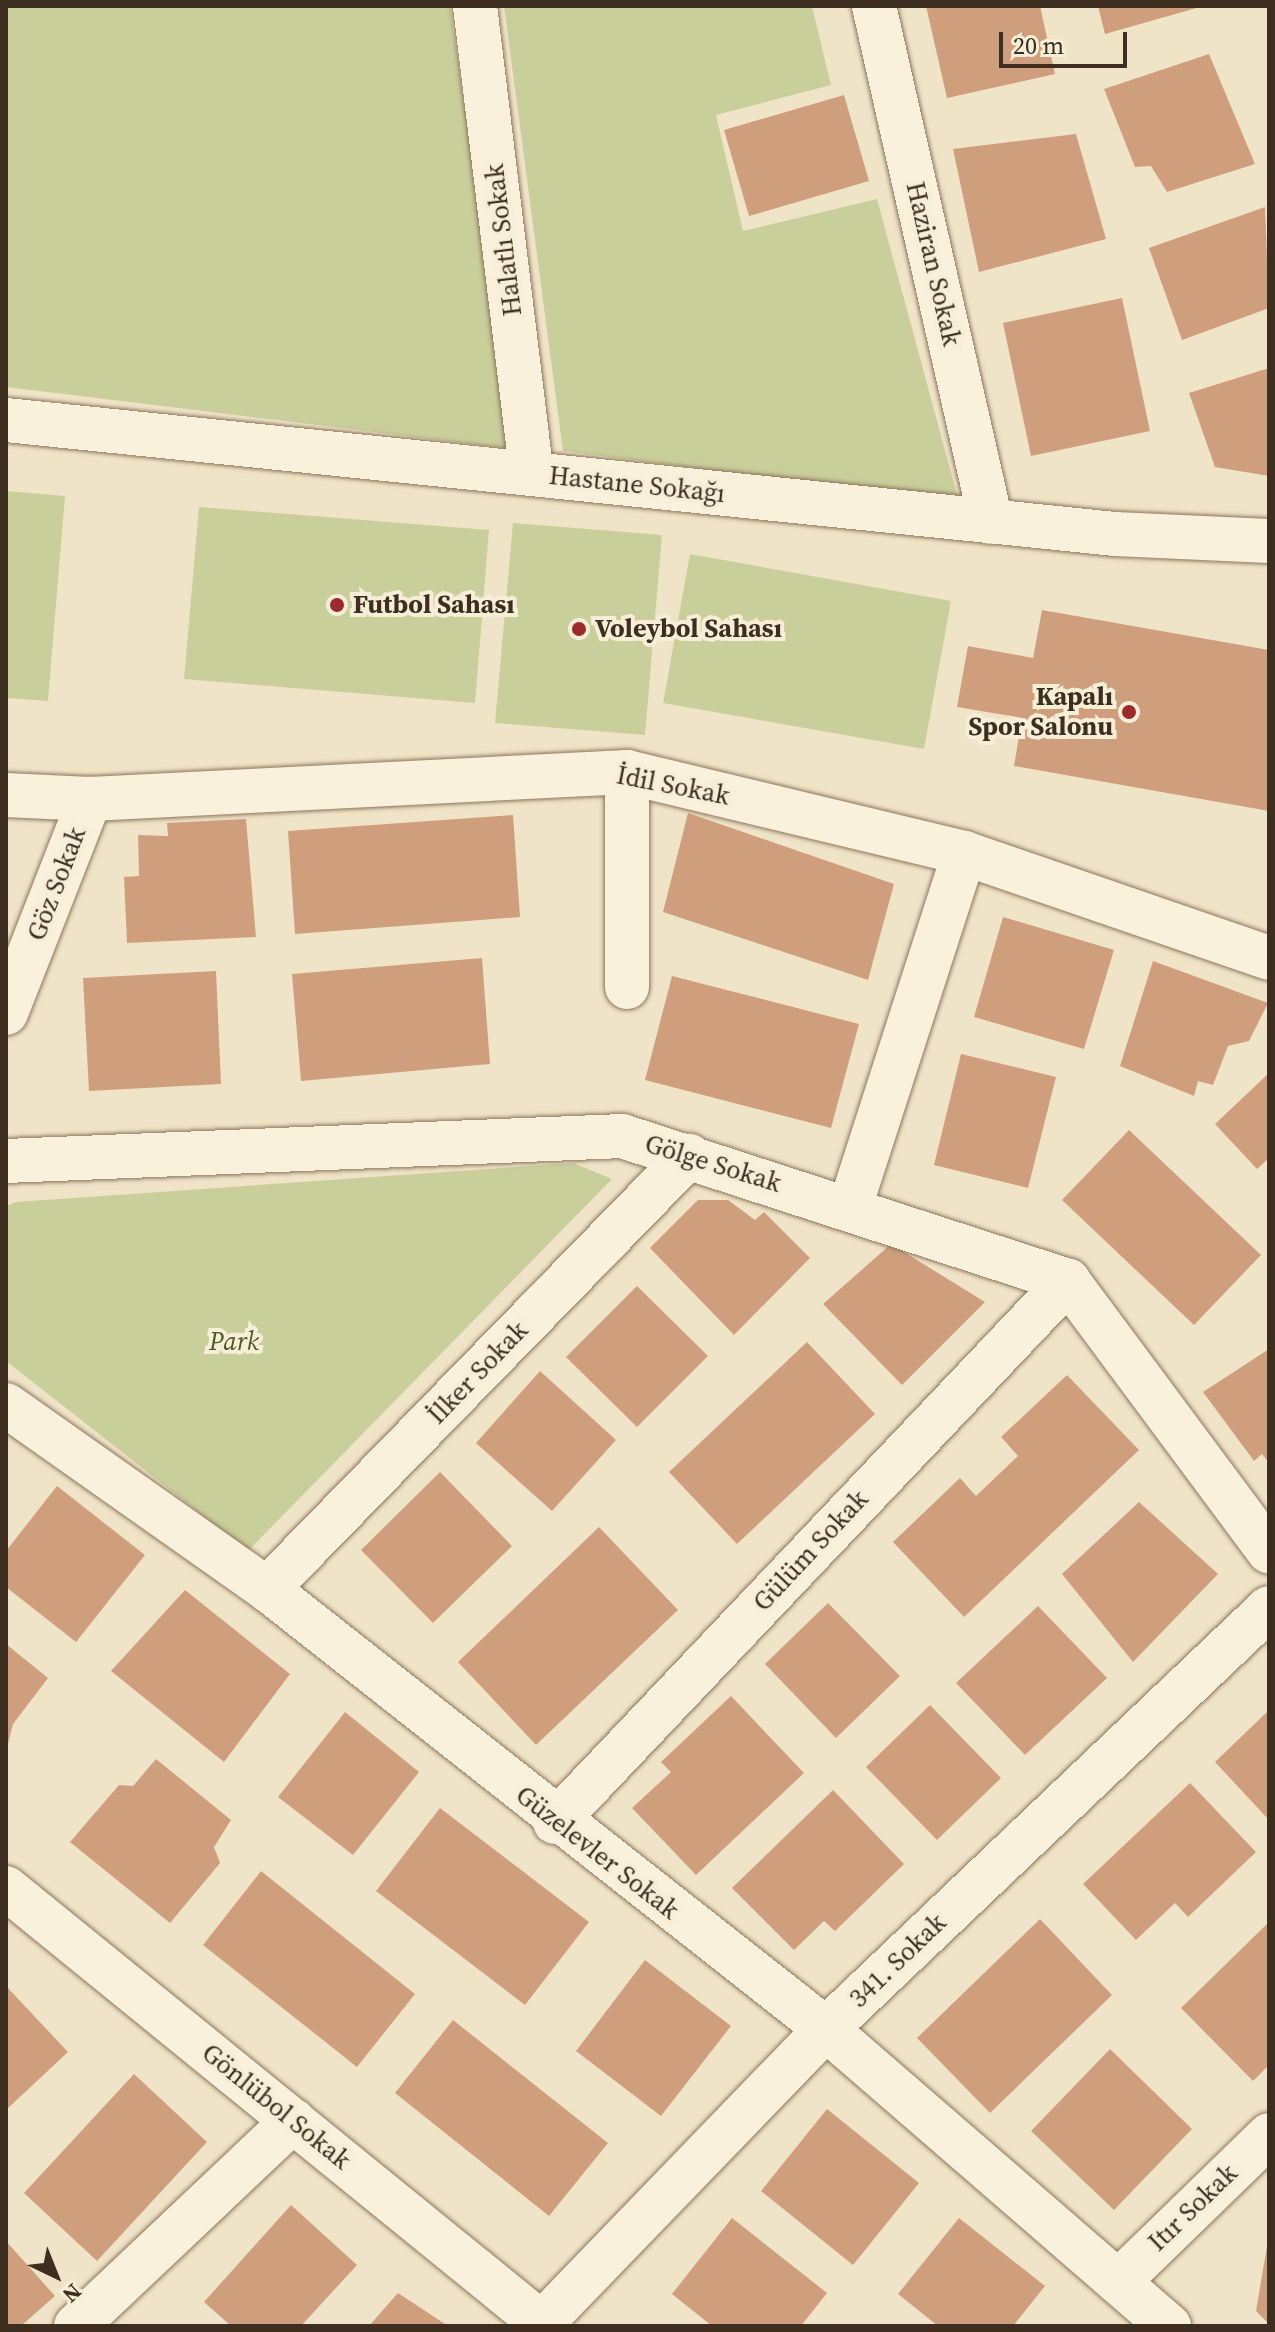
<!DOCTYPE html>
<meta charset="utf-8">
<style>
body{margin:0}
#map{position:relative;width:1275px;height:2332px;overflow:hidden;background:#f0e4c8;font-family:"Source Serif 4",serif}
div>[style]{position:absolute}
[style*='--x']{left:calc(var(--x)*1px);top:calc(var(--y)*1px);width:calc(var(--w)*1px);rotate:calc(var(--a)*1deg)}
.green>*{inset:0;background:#c9cf9b}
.building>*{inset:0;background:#cf9f7d}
.roads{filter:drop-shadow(0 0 2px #8d765c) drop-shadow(0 0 2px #8d765c)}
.minor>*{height:44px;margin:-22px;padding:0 22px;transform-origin:22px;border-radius:22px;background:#faf1dc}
.tertiary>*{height:44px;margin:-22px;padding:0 22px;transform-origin:22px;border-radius:22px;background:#faf1dc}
.dots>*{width:22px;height:22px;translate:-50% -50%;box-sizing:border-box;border:4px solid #f7eed8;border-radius:50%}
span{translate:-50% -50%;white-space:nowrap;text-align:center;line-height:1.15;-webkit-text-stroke:8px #f7eed8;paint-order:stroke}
.street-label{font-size:26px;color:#3d2e20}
.poi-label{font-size:26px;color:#3d2e20;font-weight:700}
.left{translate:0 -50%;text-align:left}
.right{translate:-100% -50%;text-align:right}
.park-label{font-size:26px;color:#4d5a26;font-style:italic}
.frame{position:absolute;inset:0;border:8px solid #3d2e20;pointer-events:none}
.north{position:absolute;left:16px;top:2236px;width:80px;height:80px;-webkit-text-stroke:6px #f7eed8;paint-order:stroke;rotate:137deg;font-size:22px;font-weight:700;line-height:32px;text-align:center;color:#3d2e20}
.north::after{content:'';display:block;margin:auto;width:28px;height:36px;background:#3d2e20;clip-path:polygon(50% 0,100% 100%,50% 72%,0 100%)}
.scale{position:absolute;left:999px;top:32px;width:128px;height:36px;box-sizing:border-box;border:4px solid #3d2e20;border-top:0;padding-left:10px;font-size:24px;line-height:28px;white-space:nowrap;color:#3d2e20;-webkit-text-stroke:6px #f7eed8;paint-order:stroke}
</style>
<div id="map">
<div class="green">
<i style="clip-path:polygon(6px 6px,450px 6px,513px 449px,6px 387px)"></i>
<i style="clip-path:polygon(504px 6px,812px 6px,831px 85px,716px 115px,743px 231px,877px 199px,959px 502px,563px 451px)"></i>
<i style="clip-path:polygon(6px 491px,65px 496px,48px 701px,6px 698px)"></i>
<i style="clip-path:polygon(199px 507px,489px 530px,475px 703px,184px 679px)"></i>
<i style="clip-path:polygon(513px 523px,662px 535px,645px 735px,495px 723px)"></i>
<i style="clip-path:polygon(690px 554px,951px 601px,924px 749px,663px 703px)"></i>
<i style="clip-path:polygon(573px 1163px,612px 1179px,248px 1551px,6px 1361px,6px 1206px,16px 1202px)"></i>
</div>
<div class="building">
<i style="clip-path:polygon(926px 6px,1040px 6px,1055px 74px,947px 98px)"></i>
<i style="clip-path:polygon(1098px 6px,1200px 6px,1200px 7px,1105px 34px)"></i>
<i style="clip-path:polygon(1209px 54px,1255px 164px,1167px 192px,1151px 166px,1135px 167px,1104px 89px)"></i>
<i style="clip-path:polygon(844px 95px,869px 181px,749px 216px,724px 130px)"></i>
<i style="clip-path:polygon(1076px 134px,1106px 239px,979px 272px,953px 149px)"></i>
<i style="clip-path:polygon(1265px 207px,1269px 308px,1182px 340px,1149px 248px)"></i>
<i style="clip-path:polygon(1122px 298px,1150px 431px,1031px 456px,1003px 323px)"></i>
<i style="clip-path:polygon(1269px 368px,1269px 476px,1215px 467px,1189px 393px)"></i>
<i style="clip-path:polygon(1042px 610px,1269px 650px,1269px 811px,1014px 766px,1022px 718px,957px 707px,968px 646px,1033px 658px)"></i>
<i style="clip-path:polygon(688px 813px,894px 884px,868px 980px,663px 912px)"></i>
<i style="clip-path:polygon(513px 815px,520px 917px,295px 934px,288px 831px)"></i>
<i style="clip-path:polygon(246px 819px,256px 937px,127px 943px,124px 877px,139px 876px,138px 835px,168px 836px,167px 823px)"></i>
<i style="clip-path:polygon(1003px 917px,1114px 950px,1084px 1049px,974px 1017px)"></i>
<i style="clip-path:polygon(482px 958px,490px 1064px,301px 1081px,292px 974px)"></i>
<i style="clip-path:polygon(1153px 961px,1268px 1003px,1249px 1041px,1228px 1046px,1213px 1085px,1198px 1081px,1194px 1096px,1120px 1066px)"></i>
<i style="clip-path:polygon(216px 971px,221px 1084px,89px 1091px,83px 978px)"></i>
<i style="clip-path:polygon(672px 976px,859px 1024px,831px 1128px,645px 1080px)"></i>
<i style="clip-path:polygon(961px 1054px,1056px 1077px,1028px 1188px,934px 1165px)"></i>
<i style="clip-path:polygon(1269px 1073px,1269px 1158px,1257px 1169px,1215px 1124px)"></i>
<i style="clip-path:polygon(1129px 1130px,1261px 1255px,1194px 1325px,1062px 1200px)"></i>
<i style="clip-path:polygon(698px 1200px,728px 1200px,755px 1220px,764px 1212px,810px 1258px,734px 1335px,650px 1248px)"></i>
<i style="clip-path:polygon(891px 1244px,985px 1302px,902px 1385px,823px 1304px)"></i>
<i style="clip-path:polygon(637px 1286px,708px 1356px,637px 1427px,566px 1357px)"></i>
<i style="clip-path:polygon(807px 1342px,875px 1414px,737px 1544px,669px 1472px)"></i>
<i style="clip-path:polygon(1269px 1349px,1269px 1463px,1262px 1454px,1254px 1461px,1203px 1392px)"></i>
<i style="clip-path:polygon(540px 1371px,616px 1440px,552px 1511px,476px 1443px)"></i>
<i style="clip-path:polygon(1067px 1375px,1139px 1450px,964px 1617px,893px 1542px,960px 1478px,976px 1496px,1018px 1456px,1001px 1437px)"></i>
<i style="clip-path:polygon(440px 1472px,512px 1546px,433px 1623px,361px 1550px)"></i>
<i style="clip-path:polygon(57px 1486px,145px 1555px,76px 1642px,6px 1587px,6px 1551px)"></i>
<i style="clip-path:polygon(1139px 1502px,1218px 1574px,1133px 1662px,1062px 1574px)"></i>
<i style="clip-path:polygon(599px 1527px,678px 1610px,536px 1745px,458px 1662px)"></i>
<i style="clip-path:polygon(185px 1590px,290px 1674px,224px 1762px,111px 1671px)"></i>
<i style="clip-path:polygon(828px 1603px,900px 1676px,836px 1738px,765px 1664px)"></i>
<i style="clip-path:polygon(1038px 1606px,1107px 1678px,1025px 1755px,956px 1683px)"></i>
<i style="clip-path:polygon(6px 1644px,48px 1678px,13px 1724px,6px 1752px)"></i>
<i style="clip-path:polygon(731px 1696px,804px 1773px,696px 1875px,632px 1808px,671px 1772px,661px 1762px)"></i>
<i style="clip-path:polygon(930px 1705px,1001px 1778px,937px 1840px,866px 1767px)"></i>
<i style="clip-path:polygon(1269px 1710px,1269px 1820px,1215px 1762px)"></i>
<i style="clip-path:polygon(345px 1712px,419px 1772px,353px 1855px,278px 1797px)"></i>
<i style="clip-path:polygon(156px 1759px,231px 1820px,214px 1847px,220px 1863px,170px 1923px,70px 1842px,119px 1785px,133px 1786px)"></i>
<i style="clip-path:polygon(1190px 1783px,1256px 1852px,1188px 1917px,1175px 1903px,1136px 1940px,1083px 1884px)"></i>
<i style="clip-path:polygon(833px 1790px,904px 1864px,835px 1931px,824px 1921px,794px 1950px,732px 1888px)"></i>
<i style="clip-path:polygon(440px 1808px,589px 1922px,525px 2005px,376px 1891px)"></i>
<i style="clip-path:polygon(261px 1871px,415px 1994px,357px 2067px,203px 1945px)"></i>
<i style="clip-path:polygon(1040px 1919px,1112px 1995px,990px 2113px,917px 2038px)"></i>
<i style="clip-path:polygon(1269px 1922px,1269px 2065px,1253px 2081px,1181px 2008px)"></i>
<i style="clip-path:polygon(645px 1960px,731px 2026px,661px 2116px,576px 2051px)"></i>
<i style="clip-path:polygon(6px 1986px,68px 2052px,6px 2110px)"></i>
<i style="clip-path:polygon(453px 2020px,608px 2143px,549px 2216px,395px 2093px)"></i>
<i style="clip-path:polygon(1110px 2049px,1192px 2129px,1114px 2210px,1031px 2131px)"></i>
<i style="clip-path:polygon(134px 2074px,207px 2142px,97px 2261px,24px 2193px)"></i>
<i style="clip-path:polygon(827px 2109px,919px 2183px,853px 2265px,761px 2191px)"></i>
<i style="clip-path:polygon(291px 2205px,357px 2265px,301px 2326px,231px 2326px,204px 2302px)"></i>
<i style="clip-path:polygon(732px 2218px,827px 2293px,801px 2326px,712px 2326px,672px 2294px)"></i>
<i style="clip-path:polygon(959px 2218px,1045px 2286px,1013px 2326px,938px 2326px,898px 2294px)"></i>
<i style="clip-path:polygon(6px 2241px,55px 2296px,21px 2326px,6px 2326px)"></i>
<i style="clip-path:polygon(1267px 2246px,1269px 2247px,1269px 2324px,1256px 2311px)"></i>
<i style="clip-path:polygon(398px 2293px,448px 2326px,369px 2326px)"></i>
</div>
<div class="roads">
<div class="minor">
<i style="--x:475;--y:6;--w:471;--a:83.1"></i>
<i style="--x:874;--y:6;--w:529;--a:77.22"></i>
<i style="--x:6;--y:420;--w:1115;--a:5.87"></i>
<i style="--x:1115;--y:534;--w:154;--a:2.6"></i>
<i style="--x:6;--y:795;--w:84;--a:2.7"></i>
<i style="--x:90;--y:799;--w:538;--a:-2.88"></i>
<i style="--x:627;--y:772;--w:347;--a:13.5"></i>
<i style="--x:964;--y:853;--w:323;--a:19"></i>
<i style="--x:627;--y:987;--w:215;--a:-90"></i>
<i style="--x:6;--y:1013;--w:230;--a:-68.6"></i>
<i style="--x:6;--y:1161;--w:617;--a:-2.32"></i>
<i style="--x:622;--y:1136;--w:469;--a:18"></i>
<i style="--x:1068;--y:1281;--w:337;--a:53.4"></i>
<i style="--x:850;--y:1207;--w:372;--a:-72.1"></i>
<i style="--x:6;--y:1405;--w:319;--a:35.2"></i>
<i style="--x:267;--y:1589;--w:711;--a:38.21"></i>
<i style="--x:826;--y:2029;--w:454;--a:40.9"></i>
<i style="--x:267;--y:1589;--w:605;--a:-45.74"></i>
<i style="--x:555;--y:1822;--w:746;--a:-46.52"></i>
<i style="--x:1118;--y:2282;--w:211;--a:-44.2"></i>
<i style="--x:76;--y:2326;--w:299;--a:-43.4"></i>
<i style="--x:539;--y:2326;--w:413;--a:-46"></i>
<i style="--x:826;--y:2029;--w:611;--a:-43.54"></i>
</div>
<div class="tertiary">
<i style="--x:6;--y:1888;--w:695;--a:39.1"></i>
</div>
</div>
<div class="dots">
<i style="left:337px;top:605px;background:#9e2a2b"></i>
<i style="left:579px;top:629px;background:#9e2a2b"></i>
<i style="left:1129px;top:712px;background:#9e2a2b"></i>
</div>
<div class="street-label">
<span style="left:504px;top:240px;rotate:-97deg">Halatlı Sokak</span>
<span style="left:933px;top:264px;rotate:77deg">Haziran Sokak</span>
<span style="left:637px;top:485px;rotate:6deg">Hastane Sokağı</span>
<span style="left:673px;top:786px;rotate:11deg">İdil Sokak</span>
<span style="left:57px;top:884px;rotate:-69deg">Göz Sokak</span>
<span style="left:713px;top:1164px;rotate:17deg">Gölge Sokak</span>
<span style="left:478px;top:1373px;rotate:-46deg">İlker Sokak</span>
<span style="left:811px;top:1551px;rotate:-47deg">Gülüm Sokak</span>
<span style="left:597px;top:1853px;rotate:38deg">Güzelevler Sokak</span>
<span style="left:898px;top:1961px;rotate:-44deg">341. Sokak</span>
<span style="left:276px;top:2107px;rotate:39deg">Gönlübol Sokak</span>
<span style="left:1193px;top:2208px;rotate:-44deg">Itır Sokak</span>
</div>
<div class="poi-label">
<span class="left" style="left:353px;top:605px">Futbol Sahası</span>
<span class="left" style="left:595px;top:629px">Voleybol Sahası</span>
<span class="right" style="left:1113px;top:712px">Kapalı<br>Spor Salonu</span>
</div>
<div class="park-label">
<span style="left:234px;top:1342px">Park</span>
</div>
<div class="frame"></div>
<div class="north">N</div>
<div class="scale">20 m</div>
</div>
